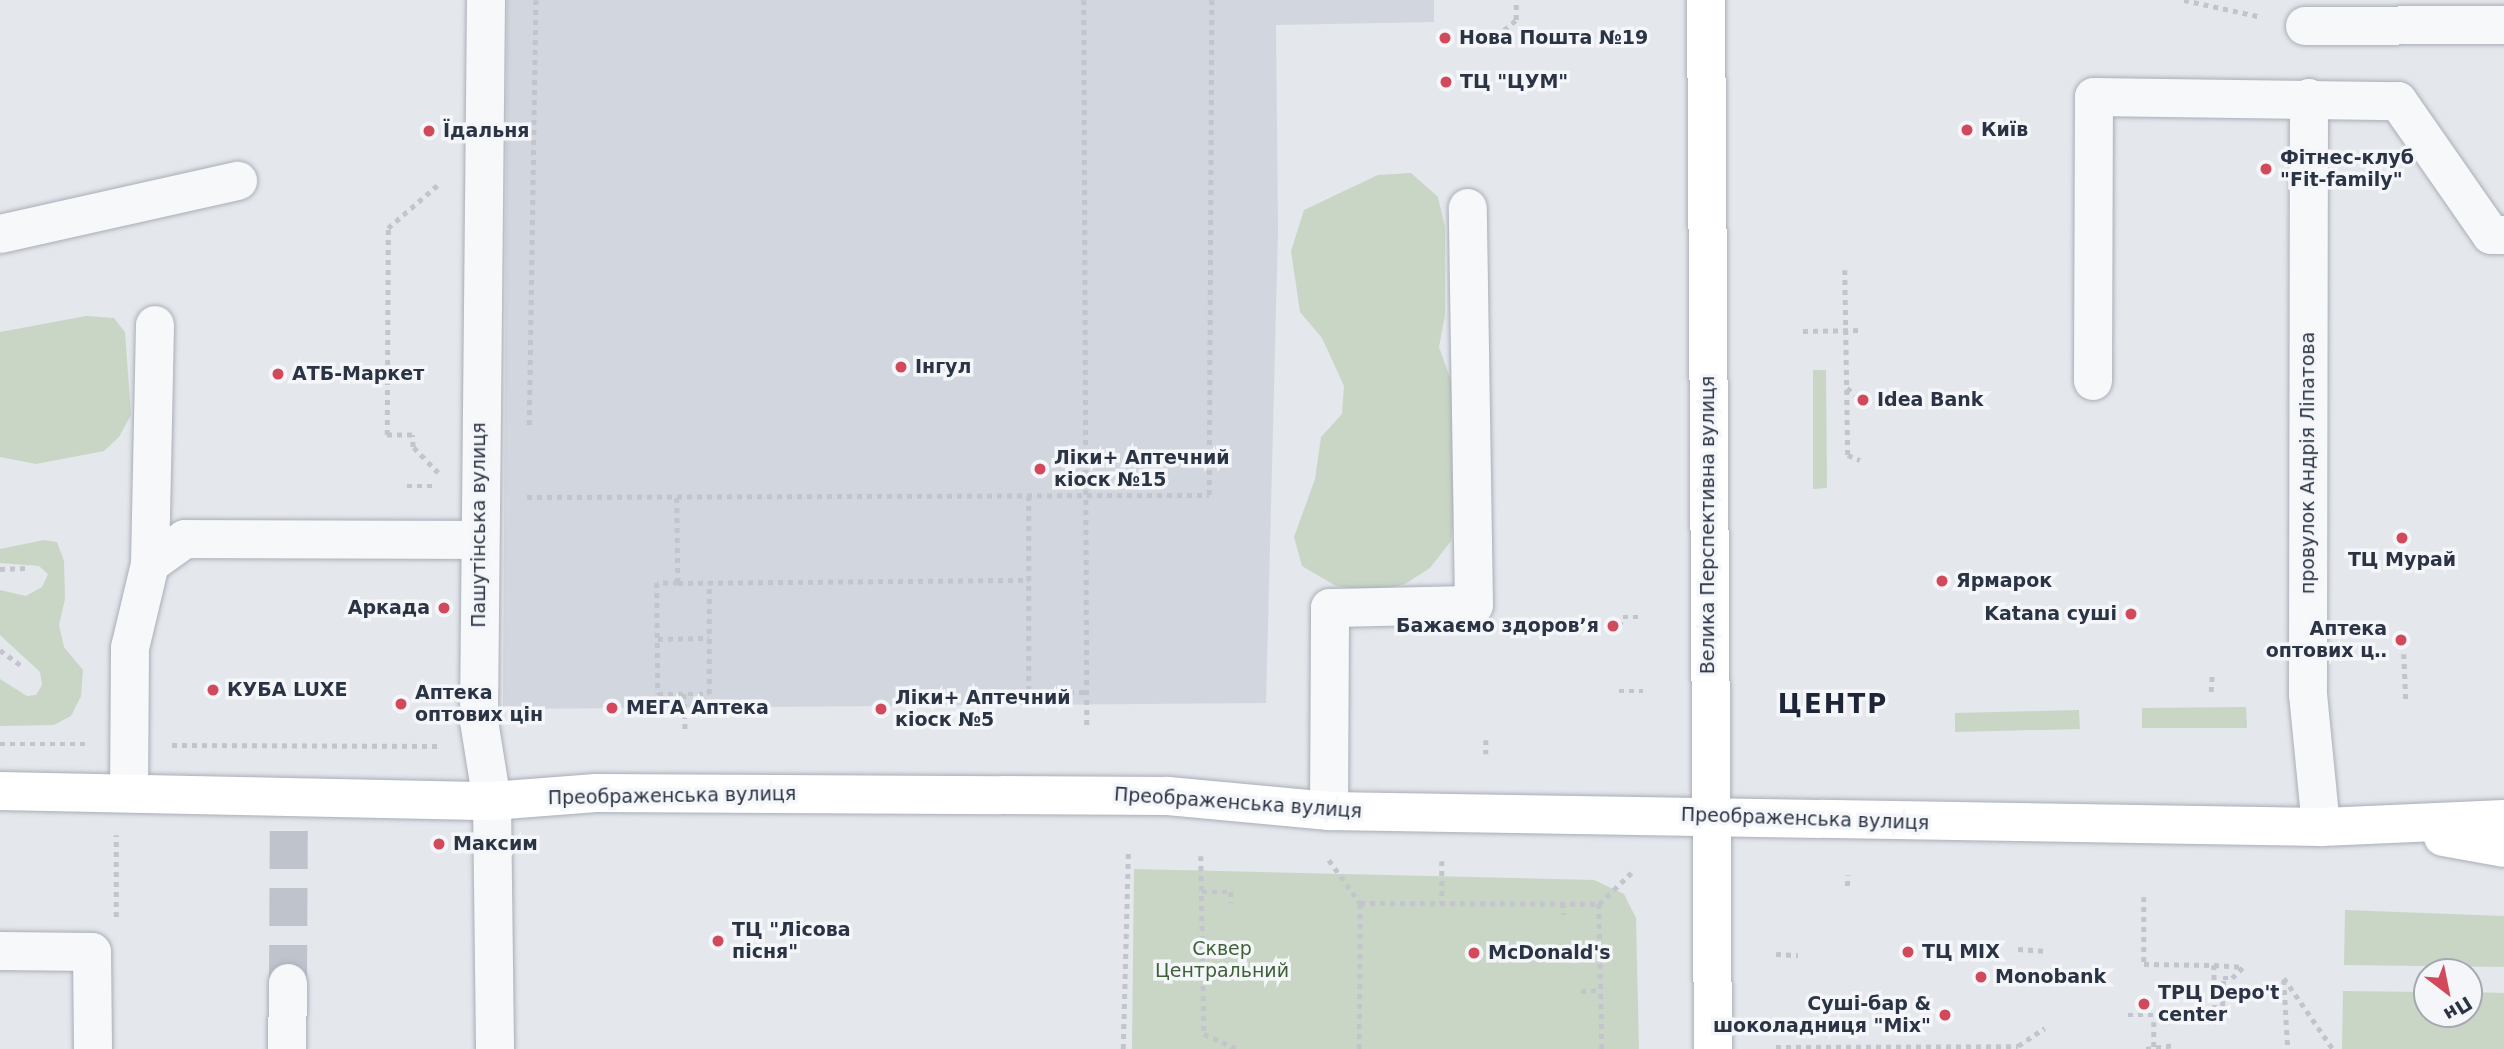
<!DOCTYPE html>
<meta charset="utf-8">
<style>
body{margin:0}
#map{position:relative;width:2504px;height:1049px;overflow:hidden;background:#e4e7ec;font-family:"DejaVu Sans",sans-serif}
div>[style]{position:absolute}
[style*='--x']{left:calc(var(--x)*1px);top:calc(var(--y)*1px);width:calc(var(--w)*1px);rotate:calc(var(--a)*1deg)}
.built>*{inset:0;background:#d2d6de}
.green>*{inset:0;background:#c9d6c5}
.minor-tunnel>*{height:38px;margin-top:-19px;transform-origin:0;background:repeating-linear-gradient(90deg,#bfc3cb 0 38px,transparent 0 57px)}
.path>*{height:4.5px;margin-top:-2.25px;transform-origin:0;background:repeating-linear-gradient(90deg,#c2c5cb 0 5px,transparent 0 10px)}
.roads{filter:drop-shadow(0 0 2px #a9aeb7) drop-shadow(0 0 2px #a9aeb7)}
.minor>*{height:38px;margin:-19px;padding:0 19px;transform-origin:19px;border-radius:19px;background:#f7f8fa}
.major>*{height:38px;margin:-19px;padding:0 19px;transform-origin:19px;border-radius:19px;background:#fff}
.dots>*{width:19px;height:19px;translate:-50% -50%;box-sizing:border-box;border:4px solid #f4f6f9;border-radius:50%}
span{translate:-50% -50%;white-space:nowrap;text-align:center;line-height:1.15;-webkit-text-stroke:7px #f4f6f9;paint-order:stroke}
.poi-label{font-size:19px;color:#2b3445;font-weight:700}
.left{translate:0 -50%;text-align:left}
.right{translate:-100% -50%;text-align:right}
.street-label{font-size:19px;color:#2b3445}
.park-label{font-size:19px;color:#3f6138}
.district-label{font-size:26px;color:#1d2536;font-weight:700;letter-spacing:2px}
.north{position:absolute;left:2413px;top:958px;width:70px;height:70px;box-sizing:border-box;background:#f4f6f9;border:2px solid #a4a8b1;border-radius:50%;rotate:148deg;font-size:19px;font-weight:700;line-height:28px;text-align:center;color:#2b3445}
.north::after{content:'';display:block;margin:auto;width:24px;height:32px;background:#d1495b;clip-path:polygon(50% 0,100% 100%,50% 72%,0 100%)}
</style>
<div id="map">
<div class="built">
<i style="clip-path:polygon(507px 0,1434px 0,1434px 22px,1276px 25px,1278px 231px,1266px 703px,503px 709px)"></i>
</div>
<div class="green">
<i style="clip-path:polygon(1411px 173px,1438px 197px,1445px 227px,1445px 315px,1439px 347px,1454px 389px,1455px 505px,1451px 541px,1430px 568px,1405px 584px,1372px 592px,1336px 586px,1302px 566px,1294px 537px,1315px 479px,1321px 437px,1342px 414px,1344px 386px,1322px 338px,1300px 312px,1291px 251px,1304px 210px,1378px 175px)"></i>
<i style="clip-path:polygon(86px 316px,114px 318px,125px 332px,131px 415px,119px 437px,104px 451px,36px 464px,0 457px,0 332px)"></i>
<i style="clip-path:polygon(1813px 370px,1826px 370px,1827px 488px,1813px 489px)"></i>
<i style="clip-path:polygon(44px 540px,57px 542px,64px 561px,65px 599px,59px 625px,64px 647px,83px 670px,81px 696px,71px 716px,54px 725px,0 726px,0 679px,27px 696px,36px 695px,42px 685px,40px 672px,0 635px,0 590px,26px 596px,42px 587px,48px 574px,39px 566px,0 563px,0 549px)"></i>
<i style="clip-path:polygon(2246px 707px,2247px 728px,2142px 728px,2142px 708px)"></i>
<i style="clip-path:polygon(2079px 710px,2080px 729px,1955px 732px,1955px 713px)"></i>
<i style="clip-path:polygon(1134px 869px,1594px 880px,1624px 894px,1636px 918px,1639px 1049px,1132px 1049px)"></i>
<i style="clip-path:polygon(2345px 910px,2504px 916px,2504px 967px,2344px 965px)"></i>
<i style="clip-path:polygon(2343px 991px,2427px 992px,2427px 1014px,2469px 1014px,2469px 992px,2504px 993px,2504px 1049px,2342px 1049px)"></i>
</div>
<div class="minor-tunnel">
<i style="--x:288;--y:983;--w:184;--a:-89.7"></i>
</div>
<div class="path">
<i style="--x:1084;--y:0;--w:729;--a:89.76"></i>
<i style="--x:2184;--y:0;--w:80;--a:12.3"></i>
<i style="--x:1504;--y:30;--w:16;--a:-40"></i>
<i style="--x:1516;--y:20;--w:20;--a:-90"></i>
<i style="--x:1845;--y:270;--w:185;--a:89.1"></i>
<i style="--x:1848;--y:455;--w:13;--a:23"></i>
<i style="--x:1803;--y:331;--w:60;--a:-1"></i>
<i style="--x:1847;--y:388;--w:15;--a:37"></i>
<i style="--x:529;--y:425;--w:425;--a:-89.1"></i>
<i style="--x:438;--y:473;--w:36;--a:-134"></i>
<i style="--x:413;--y:447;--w:12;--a:-95"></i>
<i style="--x:412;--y:435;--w:25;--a:180"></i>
<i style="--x:387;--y:435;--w:207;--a:-89.7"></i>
<i style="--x:388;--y:228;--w:69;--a:-40.9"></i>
<i style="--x:407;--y:486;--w:30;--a:0"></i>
<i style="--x:1029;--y:496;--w:197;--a:90"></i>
<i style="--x:1029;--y:693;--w:58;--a:-1"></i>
<i style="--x:527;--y:497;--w:682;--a:-0.17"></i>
<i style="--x:1209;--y:495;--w:495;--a:-89.7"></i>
<i style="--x:677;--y:498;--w:85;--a:89.3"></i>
<i style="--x:678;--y:583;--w:21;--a:180"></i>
<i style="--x:657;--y:583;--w:111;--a:89.5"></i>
<i style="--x:658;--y:694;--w:51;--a:0"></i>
<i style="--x:709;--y:694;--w:111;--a:-90"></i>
<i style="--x:0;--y:569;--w:26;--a:-2"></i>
<i style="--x:678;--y:583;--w:351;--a:-0.5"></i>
<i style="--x:1619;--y:626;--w:10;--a:-66"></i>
<i style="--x:1623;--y:617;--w:19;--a:0"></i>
<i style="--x:658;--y:639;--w:51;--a:-1.1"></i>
<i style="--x:0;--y:650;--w:26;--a:36"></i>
<i style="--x:2404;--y:654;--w:48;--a:87.6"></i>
<i style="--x:1619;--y:691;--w:24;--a:0"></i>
<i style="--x:2211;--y:692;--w:17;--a:-87"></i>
<i style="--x:684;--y:694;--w:38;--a:88"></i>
<i style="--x:1486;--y:740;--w:14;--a:90"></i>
<i style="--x:0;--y:744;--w:87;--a:0"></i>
<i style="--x:172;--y:745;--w:268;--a:0.2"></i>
<i style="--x:1201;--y:856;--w:178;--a:89"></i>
<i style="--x:1204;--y:1034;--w:36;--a:24"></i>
<i style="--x:1329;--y:860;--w:53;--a:54.2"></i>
<i style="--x:1360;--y:903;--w:239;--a:0.2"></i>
<i style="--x:1599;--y:904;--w:145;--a:88.8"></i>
<i style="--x:1442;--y:861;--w:42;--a:90"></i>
<i style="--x:1847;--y:886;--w:11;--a:-85"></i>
<i style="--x:1202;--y:892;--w:29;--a:0"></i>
<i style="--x:1231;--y:892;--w:11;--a:90"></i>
<i style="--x:2144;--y:897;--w:69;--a:90"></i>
<i style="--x:1563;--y:903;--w:12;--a:85"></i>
<i style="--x:1599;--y:904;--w:45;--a:-44.1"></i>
<i style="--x:116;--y:917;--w:82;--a:-90"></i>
<i style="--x:2018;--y:949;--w:30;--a:4"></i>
<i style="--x:1776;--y:954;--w:22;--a:3"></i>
<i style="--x:2144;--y:964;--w:70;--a:0.8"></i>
<i style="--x:2214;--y:965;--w:51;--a:88.9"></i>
<i style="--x:2215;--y:1016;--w:7;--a:0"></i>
<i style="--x:2222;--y:1016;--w:38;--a:-88"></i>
<i style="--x:2223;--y:978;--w:9;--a:0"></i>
<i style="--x:2232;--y:978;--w:16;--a:-45"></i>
<i style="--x:2214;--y:965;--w:29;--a:4"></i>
<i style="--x:2284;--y:978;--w:86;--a:55.4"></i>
<i style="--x:2284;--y:980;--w:69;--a:86.7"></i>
<i style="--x:1581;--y:991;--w:20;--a:-3"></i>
<i style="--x:2128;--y:1015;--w:45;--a:0"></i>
<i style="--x:2154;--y:1022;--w:27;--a:90"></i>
<i style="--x:1776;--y:1047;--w:242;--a:-0.2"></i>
<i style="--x:2018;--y:1046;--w:32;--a:-34"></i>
<i style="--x:1123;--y:1049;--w:196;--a:-88.5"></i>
<i style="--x:1359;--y:1049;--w:146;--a:-89.6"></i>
<i style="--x:2146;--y:1049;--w:27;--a:-8"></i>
</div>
<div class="roads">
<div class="minor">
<i style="--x:486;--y:0;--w:721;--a:90.56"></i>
<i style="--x:479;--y:721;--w:81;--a:80.8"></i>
<i style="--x:492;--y:801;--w:248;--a:89.3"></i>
<i style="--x:2305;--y:26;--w:199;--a:-0.3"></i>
<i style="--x:2309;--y:98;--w:596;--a:90.1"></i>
<i style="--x:2308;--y:694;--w:134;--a:84.4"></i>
<i style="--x:0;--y:234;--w:244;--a:-12.6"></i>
<i style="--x:2093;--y:381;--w:284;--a:-89.8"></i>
<i style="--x:2094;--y:97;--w:304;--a:0.8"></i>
<i style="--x:2398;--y:101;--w:163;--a:55.2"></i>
<i style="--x:2491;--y:235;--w:13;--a:0"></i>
<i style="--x:150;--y:564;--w:239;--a:-88.8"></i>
<i style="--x:129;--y:793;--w:145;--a:-89.6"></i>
<i style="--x:130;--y:648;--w:86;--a:-76.6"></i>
<i style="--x:150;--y:564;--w:43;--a:-35.5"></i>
<i style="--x:185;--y:539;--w:293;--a:0.2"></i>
<i style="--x:1329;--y:811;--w:203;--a:-89.7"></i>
<i style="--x:1330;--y:608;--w:144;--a:-1.2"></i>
<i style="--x:1474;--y:605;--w:397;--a:-90.9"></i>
<i style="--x:0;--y:951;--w:92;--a:0.6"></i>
<i style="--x:92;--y:952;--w:97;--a:89.4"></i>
<i style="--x:287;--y:1049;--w:66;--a:-89.1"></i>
</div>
<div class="major">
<i style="--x:1706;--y:0;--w:1049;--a:89.62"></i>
<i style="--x:0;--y:791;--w:492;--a:1.2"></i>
<i style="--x:492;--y:801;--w:104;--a:-4.4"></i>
<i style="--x:596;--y:793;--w:572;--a:0.3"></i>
<i style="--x:1168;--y:796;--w:162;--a:5.3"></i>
<i style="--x:1329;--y:811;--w:992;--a:0.92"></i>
<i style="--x:2321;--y:827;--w:183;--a:-2.5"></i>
<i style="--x:2443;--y:837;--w:62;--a:10.2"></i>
</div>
</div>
<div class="dots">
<i style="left:1445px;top:38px;background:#d1495b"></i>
<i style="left:1446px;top:82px;background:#d1495b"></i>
<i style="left:1967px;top:130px;background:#d1495b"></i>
<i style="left:429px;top:131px;background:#d1495b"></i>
<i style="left:2266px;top:169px;background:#d1495b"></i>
<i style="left:901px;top:367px;background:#d1495b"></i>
<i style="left:278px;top:374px;background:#d1495b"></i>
<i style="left:1863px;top:400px;background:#d1495b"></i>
<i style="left:1040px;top:469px;background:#d1495b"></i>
<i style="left:2402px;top:538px;background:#d1495b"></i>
<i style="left:1942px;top:581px;background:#d1495b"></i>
<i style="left:444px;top:608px;background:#d1495b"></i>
<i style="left:2131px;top:614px;background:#d1495b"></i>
<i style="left:1613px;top:626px;background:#d1495b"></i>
<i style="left:2401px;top:640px;background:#d1495b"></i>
<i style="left:213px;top:690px;background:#d1495b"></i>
<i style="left:401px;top:704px;background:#d1495b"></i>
<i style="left:612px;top:708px;background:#d1495b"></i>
<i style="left:881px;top:709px;background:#d1495b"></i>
<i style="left:439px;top:844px;background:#d1495b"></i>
<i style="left:718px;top:941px;background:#d1495b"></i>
<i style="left:1908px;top:952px;background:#d1495b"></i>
<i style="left:1474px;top:953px;background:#d1495b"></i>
<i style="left:1981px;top:977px;background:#d1495b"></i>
<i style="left:2144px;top:1004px;background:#d1495b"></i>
<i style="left:1945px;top:1015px;background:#d1495b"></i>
</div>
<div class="poi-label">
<span class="left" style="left:1459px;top:38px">Нова Пошта №19</span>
<span class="left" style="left:1460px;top:82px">ТЦ "ЦУМ"</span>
<span class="left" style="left:1981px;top:130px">Київ</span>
<span class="left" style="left:443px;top:131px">Їдальня</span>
<span class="left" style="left:2280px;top:169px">Фітнес-клуб<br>"Fit-family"</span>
<span class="left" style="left:915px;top:367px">Інгул</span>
<span class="left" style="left:292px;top:374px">АТБ-Маркет</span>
<span class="left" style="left:1877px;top:400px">Idea Bank</span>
<span class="left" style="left:1054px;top:469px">Ліки+ Аптечний<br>кіоск №15</span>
<span style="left:2402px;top:560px">ТЦ Мурай</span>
<span class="left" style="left:1956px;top:581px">Ярмарок</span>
<span class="right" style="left:430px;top:608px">Аркада</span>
<span class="right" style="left:2117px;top:614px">Katana суші</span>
<span class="right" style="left:1599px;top:626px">Бажаємо здоровʼя</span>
<span class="right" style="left:2387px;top:640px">Аптека<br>оптових ц‥</span>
<span class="left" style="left:227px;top:690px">КУБА LUXE</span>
<span class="left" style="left:415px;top:704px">Аптека<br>оптових цін</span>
<span class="left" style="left:895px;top:709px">Ліки+ Аптечний<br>кіоск №5</span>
<span class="left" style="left:626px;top:708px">МЕГА Аптека</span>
<span class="left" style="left:453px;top:844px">Максим</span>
<span class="left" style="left:732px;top:941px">ТЦ "Лісова<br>пісня"</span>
<span class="left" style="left:1922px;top:952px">ТЦ MIX</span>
<span class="left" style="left:1488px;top:953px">McDonald's</span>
<span class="left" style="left:1995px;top:977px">Monobank</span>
<span class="left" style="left:2158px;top:1004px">ТРЦ Depo't<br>center</span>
<span class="right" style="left:1931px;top:1015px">Суші-бар &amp;<br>шоколадниця "Mix"</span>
</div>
<div class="street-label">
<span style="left:2308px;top:463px;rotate:-90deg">провулок Андрія Ліпатова</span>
<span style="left:479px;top:525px;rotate:-90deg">Пашутінська вулиця</span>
<span style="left:1708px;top:525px;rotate:-90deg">Велика Перспективна вулиця</span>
<span style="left:672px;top:796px;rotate:-1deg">Преображенська вулиця</span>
<span style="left:1238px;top:803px;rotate:4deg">Преображенська вулиця</span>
<span style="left:1805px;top:819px;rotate:2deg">Преображенська вулиця</span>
</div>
<div class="park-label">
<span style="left:1222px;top:960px">Сквер<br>Центральний</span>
</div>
<div class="district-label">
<span style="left:1833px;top:705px">ЦЕНТР</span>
</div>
<div class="north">Пн</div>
</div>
